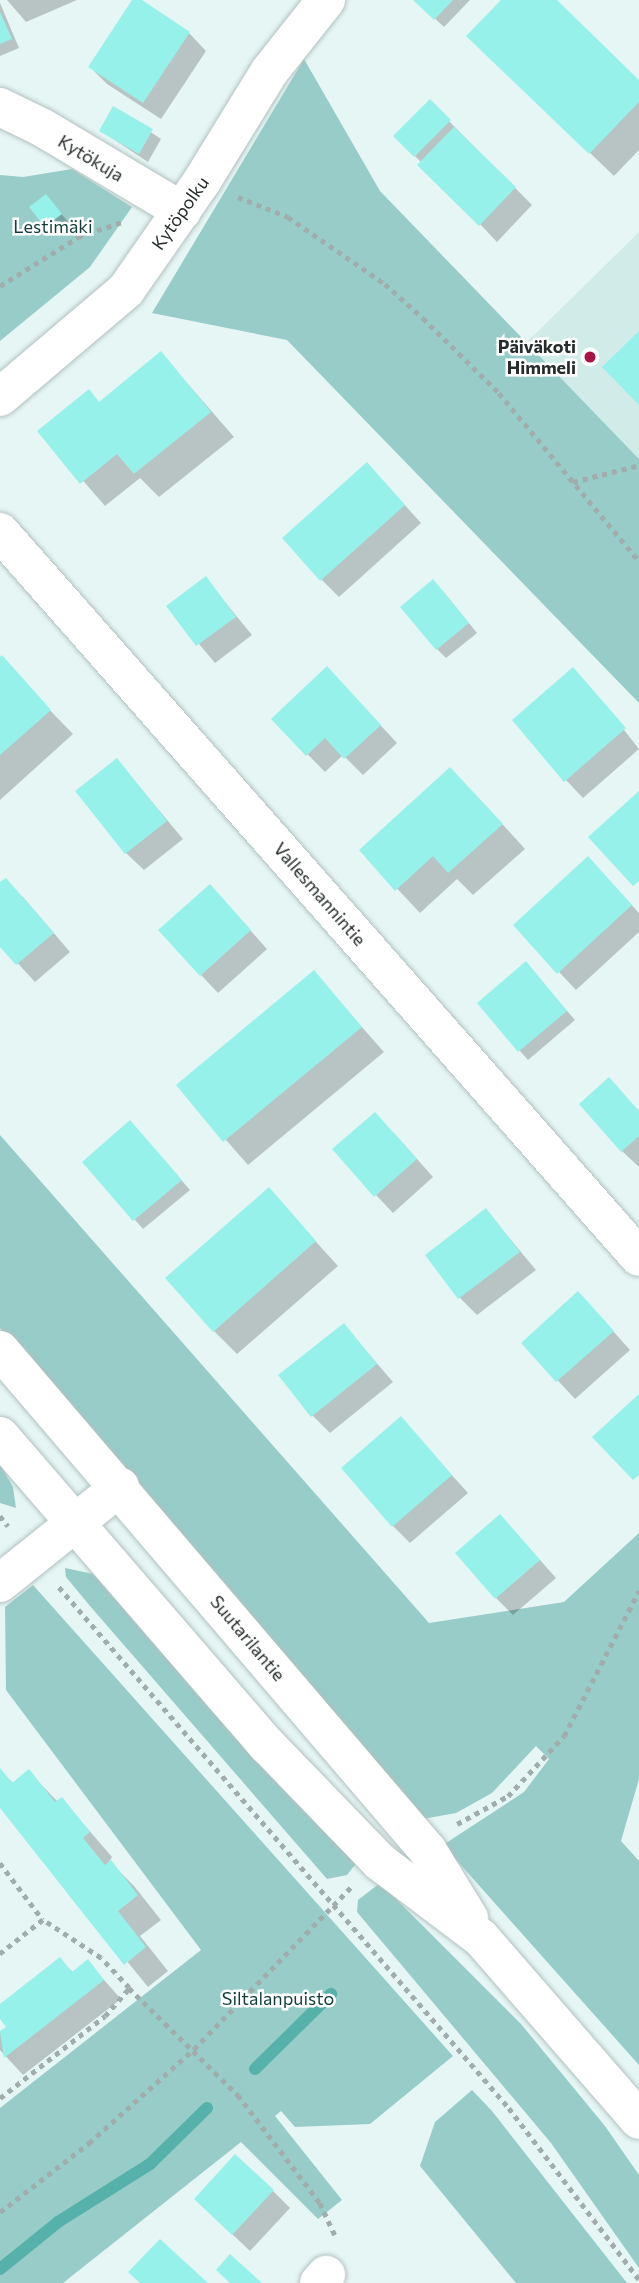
<!DOCTYPE html>
<meta charset="utf-8">
<style>
body{margin:0}
#map{position:relative;width:639px;height:2283px;overflow:hidden;background:#e6f6f5;font-family:Commissioner,sans-serif}
div>[style]{position:absolute}
[style*='--x']{left:calc(var(--x)*1px);top:calc(var(--y)*1px);width:calc(var(--w)*1px);rotate:calc(var(--a)*1deg)}
.built>*{inset:0;background:#d1ebe9}
.green>*{inset:0;background:#97ccc8}
.shadow>*{inset:0;background:#0003}
.stream>*{height:12px;margin:-6px;padding:0 6px;transform-origin:6px;border-radius:6px;background:#57b1ab}
.building>*{inset:0;background:#97f1eb}
.path>*{height:4.5px;margin-top:-2.25px;transform-origin:0;background:repeating-linear-gradient(90deg,#a0adac 0 5px,transparent 0 10px)}
.roads{filter:drop-shadow(0 0 2px #b1c1c0) drop-shadow(0 0 2px #b1c1c0)}
.minor>*{height:38px;margin:-19px;padding:0 19px;transform-origin:19px;border-radius:19px;background:#fff}
.major>*{height:38px;margin:-19px;padding:0 19px;transform-origin:19px;border-radius:19px;background:#fff}
.dots>*{width:19px;height:19px;translate:-50% -50%;box-sizing:border-box;border:4px solid #fff;border-radius:50%}
span{translate:-50% -50%;white-space:nowrap;text-align:center;line-height:1.15;-webkit-text-stroke:5px #fff;paint-order:stroke}
.street-label{font-size:18px;color:#252c2b}
.park-label{font-size:18px;color:#133e3c}
.poi-label{font-size:18px;color:#252c2b;font-weight:700}
.right{translate:-100% -50%;text-align:right}
</style>
<div id="map">
<div class="built">
<i style="clip-path:polygon(639px 232px,639px 459px,526px 343px)"></i>
</div>
<div class="green">
<i style="clip-path:polygon(304px 59px,380px 191px,639px 459px,639px 703px,287px 340px,152px 313px)"></i>
<i style="clip-path:polygon(72px 169px,132px 207px,90px 267px,0 341px,0 175px,23px 177px)"></i>
<i style="clip-path:polygon(0 1135px,429px 1623px,564px 1602px,639px 1533px,639px 1779px,621px 1841px,639px 1861px,639px 2065px,443px 1845px,524px 1792px,549px 1759px,536px 1746px,492px 1793px,456px 1813px,423px 1819px,0 1328px)"></i>
<i style="clip-path:polygon(0 1464px,13px 1487px,16px 1508px,0 1503px)"></i>
<i style="clip-path:polygon(65px 1568px,93px 1574px,212px 1711px,358px 1861px,347px 1875px,327px 1879px,90px 1606px,66px 1577px)"></i>
<i style="clip-path:polygon(33px 1585px,453px 2056px,370px 2124px,295px 2127px,281px 2111px,275px 2116px,342px 2200px,318px 2219px,241px 2142px,63px 2283px,0 2283px,0 2108px,201px 1950px,6px 1690px,5px 1607px)"></i>
<i style="clip-path:polygon(380px 1883px,521px 2024px,605px 2126px,639px 2175px,639px 2268px,551px 2143px,357px 1912px,358px 1900px)"></i>
<i style="clip-path:polygon(472px 2090px,492px 2111px,627px 2283px,516px 2283px,420px 2166px,435px 2122px)"></i>
</div>
<div class="shadow">
<i style="clip-path:polygon(7px 0,77px 0,26px 22px)"></i>
<i style="clip-path:polygon(134px 0,189px 33px,206px 51px,161px 119px,107px 84px,90px 67px)"></i>
<i style="clip-path:polygon(415px 0,470px 0,444px 27px)"></i>
<i style="clip-path:polygon(503px 0,554px 0,639px 82px,639px 150px,614px 176px,492px 59px)"></i>
<i style="clip-path:polygon(0 3px,19px 48px,0 56px)"></i>
<i style="clip-path:polygon(430px 102px,532px 205px,497px 242px,396px 136px)"></i>
<i style="clip-path:polygon(114px 108px,161px 139px,148px 162px,101px 131px)"></i>
<i style="clip-path:polygon(46px 196px,70px 224px,55px 235px,46px 226px)"></i>
<i style="clip-path:polygon(161px 353px,234px 437px,159px 497px,140px 478px,105px 506px,40px 431px,100px 403px)"></i>
<i style="clip-path:polygon(384px 482px,421px 523px,339px 597px,321px 579px)"></i>
<i style="clip-path:polygon(206px 579px,252px 635px,215px 663px,168px 607px)"></i>
<i style="clip-path:polygon(442px 590px,477px 633px,446px 658px,437px 649px)"></i>
<i style="clip-path:polygon(0 659px,73px 734px,0 800px)"></i>
<i style="clip-path:polygon(344px 686px,397px 743px,363px 775px,343px 755px,325px 772px,273px 719px)"></i>
<i style="clip-path:polygon(590px 687px,639px 749px,583px 798px,566px 780px)"></i>
<i style="clip-path:polygon(117px 760px,183px 839px,144px 870px,126px 853px)"></i>
<i style="clip-path:polygon(474px 793px,525px 849px,473px 895px,457px 879px,420px 913px,361px 850px)"></i>
<i style="clip-path:polygon(605px 876px,639px 913px,639px 932px,576px 990px,559px 972px)"></i>
<i style="clip-path:polygon(0 885px,23px 897px,70px 952px,35px 982px,0 944px)"></i>
<i style="clip-path:polygon(227px 904px,267px 949px,218px 993px,201px 975px)"></i>
<i style="clip-path:polygon(314px 973px,384px 1052px,248px 1165px,178px 1085px)"></i>
<i style="clip-path:polygon(534px 973px,575px 1020px,528px 1060px,479px 1004px)"></i>
<i style="clip-path:polygon(609px 1080px,639px 1111px,639px 1167px,622px 1151px)"></i>
<i style="clip-path:polygon(139px 1132px,190px 1190px,143px 1229px,84px 1162px)"></i>
<i style="clip-path:polygon(393px 1132px,433px 1177px,393px 1213px,376px 1195px)"></i>
<i style="clip-path:polygon(269px 1190px,338px 1266px,237px 1354px,214px 1331px)"></i>
<i style="clip-path:polygon(486px 1210px,536px 1270px,477px 1315px,460px 1298px)"></i>
<i style="clip-path:polygon(595px 1311px,630px 1350px,575px 1399px,523px 1343px)"></i>
<i style="clip-path:polygon(344px 1325px,393px 1382px,330px 1433px,312px 1415px)"></i>
<i style="clip-path:polygon(401px 1419px,468px 1493px,410px 1543px,393px 1526px)"></i>
<i style="clip-path:polygon(517px 1534px,556px 1578px,513px 1615px,496px 1598px)"></i>
<i style="clip-path:polygon(0 1770px,14px 1784px,29px 1772px,58px 1802px,62px 1799px,112px 1857px,107px 1865px,111px 1863px,134px 1886px,161px 1920px,140px 1936px,168px 1971px,148px 1987px,0 1805px)"></i>
<i style="clip-path:polygon(60px 1960px,74px 1973px,88px 1962px,121px 1999px,23px 2075px,0 2050px,0 2033px,8px 2027px,0 2016px,0 2006px)"></i>
<i style="clip-path:polygon(273px 2191px,290px 2208px,250px 2251px,213px 2216px)"></i>
</div>
<div class="stream">
<i style="--x:255;--y:2069;--w:107;--a:-44.6"></i>
<i style="--x:0;--y:2269;--w:75;--a:-39"></i>
<i style="--x:58;--y:2222;--w:109;--a:-32.2"></i>
<i style="--x:150;--y:2164;--w:80;--a:-44.5"></i>
</div>
<div class="building">
<i style="clip-path:polygon(132px 0,142px 0,190px 32px,143px 103px,88px 67px)"></i>
<i style="clip-path:polygon(413px 0,453px 0,434px 20px)"></i>
<i style="clip-path:polygon(501px 0,557px 0,639px 80px,639px 102px,589px 154px,466px 36px)"></i>
<i style="clip-path:polygon(0 12px,12px 39px,0 44px)"></i>
<i style="clip-path:polygon(430px 99px,451px 120px,414px 157px,393px 136px)"></i>
<i style="clip-path:polygon(113px 106px,153px 129px,139px 154px,99px 131px)"></i>
<i style="clip-path:polygon(454px 127px,516px 187px,479px 226px,417px 165px)"></i>
<i style="clip-path:polygon(46px 194px,62px 214px,45px 227px,29px 207px)"></i>
<i style="clip-path:polygon(639px 331px,639px 405px,602px 367px)"></i>
<i style="clip-path:polygon(161px 351px,211px 412px,134px 474px,117px 454px,80px 484px,37px 431px,89px 389px,99px 402px)"></i>
<i style="clip-path:polygon(367px 462px,405px 505px,320px 581px,282px 538px)"></i>
<i style="clip-path:polygon(206px 576px,236px 617px,196px 646px,166px 606px)"></i>
<i style="clip-path:polygon(433px 579px,469px 623px,436px 650px,400px 607px)"></i>
<i style="clip-path:polygon(2px 655px,51px 710px,0 755px,0 657px)"></i>
<i style="clip-path:polygon(327px 666px,381px 725px,344px 759px,325px 738px,306px 756px,271px 719px)"></i>
<i style="clip-path:polygon(573px 667px,626px 728px,564px 782px,512px 720px)"></i>
<i style="clip-path:polygon(117px 758px,167px 821px,125px 854px,75px 791px)"></i>
<i style="clip-path:polygon(450px 767px,503px 824px,448px 873px,433px 856px,395px 891px,359px 850px)"></i>
<i style="clip-path:polygon(639px 791px,639px 881px,633px 886px,588px 837px)"></i>
<i style="clip-path:polygon(588px 856px,632px 905px,557px 974px,513px 925px)"></i>
<i style="clip-path:polygon(6px 878px,54px 933px,16px 965px,0 947px,0 882px)"></i>
<i style="clip-path:polygon(210px 884px,251px 930px,200px 976px,158px 930px)"></i>
<i style="clip-path:polygon(526px 961px,567px 1011px,518px 1052px,477px 1003px)"></i>
<i style="clip-path:polygon(314px 970px,362px 1027px,223px 1142px,176px 1085px)"></i>
<i style="clip-path:polygon(609px 1077px,639px 1111px,639px 1136px,621px 1152px,579px 1104px)"></i>
<i style="clip-path:polygon(375px 1112px,417px 1159px,374px 1197px,332px 1149px)"></i>
<i style="clip-path:polygon(130px 1120px,182px 1180px,133px 1221px,82px 1162px)"></i>
<i style="clip-path:polygon(269px 1187px,316px 1241px,213px 1332px,165px 1278px)"></i>
<i style="clip-path:polygon(486px 1208px,520px 1252px,458px 1299px,425px 1255px)"></i>
<i style="clip-path:polygon(578px 1291px,614px 1331px,556px 1382px,521px 1343px)"></i>
<i style="clip-path:polygon(344px 1323px,377px 1364px,311px 1417px,278px 1375px)"></i>
<i style="clip-path:polygon(639px 1394px,639px 1475px,633px 1480px,592px 1437px)"></i>
<i style="clip-path:polygon(401px 1416px,452px 1475px,392px 1527px,341px 1468px)"></i>
<i style="clip-path:polygon(500px 1514px,540px 1560px,495px 1599px,455px 1553px)"></i>
<i style="clip-path:polygon(0 1768px,12px 1783px,29px 1769px,55px 1802px,62px 1797px,90px 1832px,83px 1838px,105px 1865px,111px 1860px,138px 1895px,118px 1911px,146px 1947px,124px 1965px,0 1808px)"></i>
<i style="clip-path:polygon(60px 1957px,72px 1972px,88px 1959px,104px 1980px,4px 2058px,0 2031px,6px 2027px,0 2019px,0 2004px)"></i>
<i style="clip-path:polygon(235px 2154px,274px 2190px,232px 2235px,194px 2199px)"></i>
<i style="clip-path:polygon(160px 2239px,208px 2283px,140px 2283px,128px 2272px)"></i>
<i style="clip-path:polygon(230px 2254px,262px 2283px,230px 2283px,216px 2270px)"></i>
</div>
<div class="path">
<i style="--x:238;--y:197;--w:54;--a:21.8"></i>
<i style="--x:288;--y:217;--w:118;--a:34.6"></i>
<i style="--x:385;--y:284;--w:51;--a:41.8"></i>
<i style="--x:423;--y:318;--w:107;--a:44.6"></i>
<i style="--x:499;--y:393;--w:219;--a:50.2"></i>
<i style="--x:0;--y:286;--w:92;--a:-32.1"></i>
<i style="--x:78;--y:237;--w:46;--a:-18.8"></i>
<i style="--x:573;--y:482;--w:68;--a:-14.4"></i>
<i style="--x:0;--y:1516;--w:13;--a:51"></i>
<i style="--x:59;--y:1587;--w:688;--a:49.18"></i>
<i style="--x:509;--y:2108;--w:215;--a:52.8"></i>
<i style="--x:457;--y:1824;--w:58;--a:-28.8"></i>
<i style="--x:508;--y:1796;--w:82;--a:-47"></i>
<i style="--x:564;--y:1736;--w:163;--a:-62.7"></i>
<i style="--x:0;--y:1863;--w:71;--a:53"></i>
<i style="--x:43;--y:1920;--w:55;--a:141.7"></i>
<i style="--x:129;--y:1988;--w:153;--a:44.5"></i>
<i style="--x:238;--y:2095;--w:136;--a:52.8"></i>
<i style="--x:320;--y:2203;--w:38;--a:65"></i>
<i style="--x:0;--y:2098;--w:133;--a:-38"></i>
<i style="--x:105;--y:2016;--w:37;--a:-49"></i>
<i style="--x:129;--y:1988;--w:41;--a:-133"></i>
<i style="--x:101;--y:1958;--w:69;--a:-146.8"></i>
<i style="--x:0;--y:2212;--w:113;--a:-37.8"></i>
<i style="--x:89;--y:2143;--w:141;--a:-41.8"></i>
<i style="--x:194;--y:2049;--w:227;--a:-45.9"></i>
</div>
<div class="roads">
<div class="minor">
<i style="--x:0;--y:107;--w:48;--a:26"></i>
<i style="--x:43;--y:128;--w:162;--a:30.8"></i>
<i style="--x:0;--y:397;--w:165;--a:-40.3"></i>
<i style="--x:126;--y:290;--w:133;--a:-55.1"></i>
<i style="--x:202;--y:181;--w:128;--a:-58.4"></i>
<i style="--x:269;--y:72;--w:92;--a:-51.6"></i>
<i style="--x:0;--y:532;--w:966;--a:48.61"></i>
<i style="--x:0;--y:1583;--w:154;--a:-38.7"></i>
<i style="--x:319;--y:2283;--w:11;--a:-49"></i>
</div>
<div class="major">
<i style="--x:0;--y:1350;--w:659;--a:49.49"></i>
<i style="--x:428;--y:1851;--w:79;--a:58.5"></i>
<i style="--x:0;--y:1436;--w:410;--a:49.2"></i>
<i style="--x:268;--y:1746;--w:161;--a:46"></i>
<i style="--x:380;--y:1862;--w:126;--a:37"></i>
<i style="--x:481;--y:1938;--w:241;--a:49"></i>
</div>
</div>
<div class="dots">
<i style="left:590px;top:357px;background:#a81244"></i>
</div>
<div class="street-label">
<span style="left:91px;top:158px;rotate:31deg">Kytökuja</span>
<span style="left:180px;top:213px;rotate:-55deg">Kytöpolku</span>
<span style="left:320px;top:894px;rotate:49deg">Vallesmannintie</span>
<span style="left:248px;top:1638px;rotate:50deg">Suutarilantie</span>
</div>
<div class="park-label">
<span style="left:53px;top:226px">Lestimäki</span>
<span style="left:278px;top:1998px">Siltalanpuisto</span>
</div>
<div class="poi-label">
<span class="right" style="left:576px;top:357px">Päiväkoti<br>Himmeli</span>
</div>
</div>
